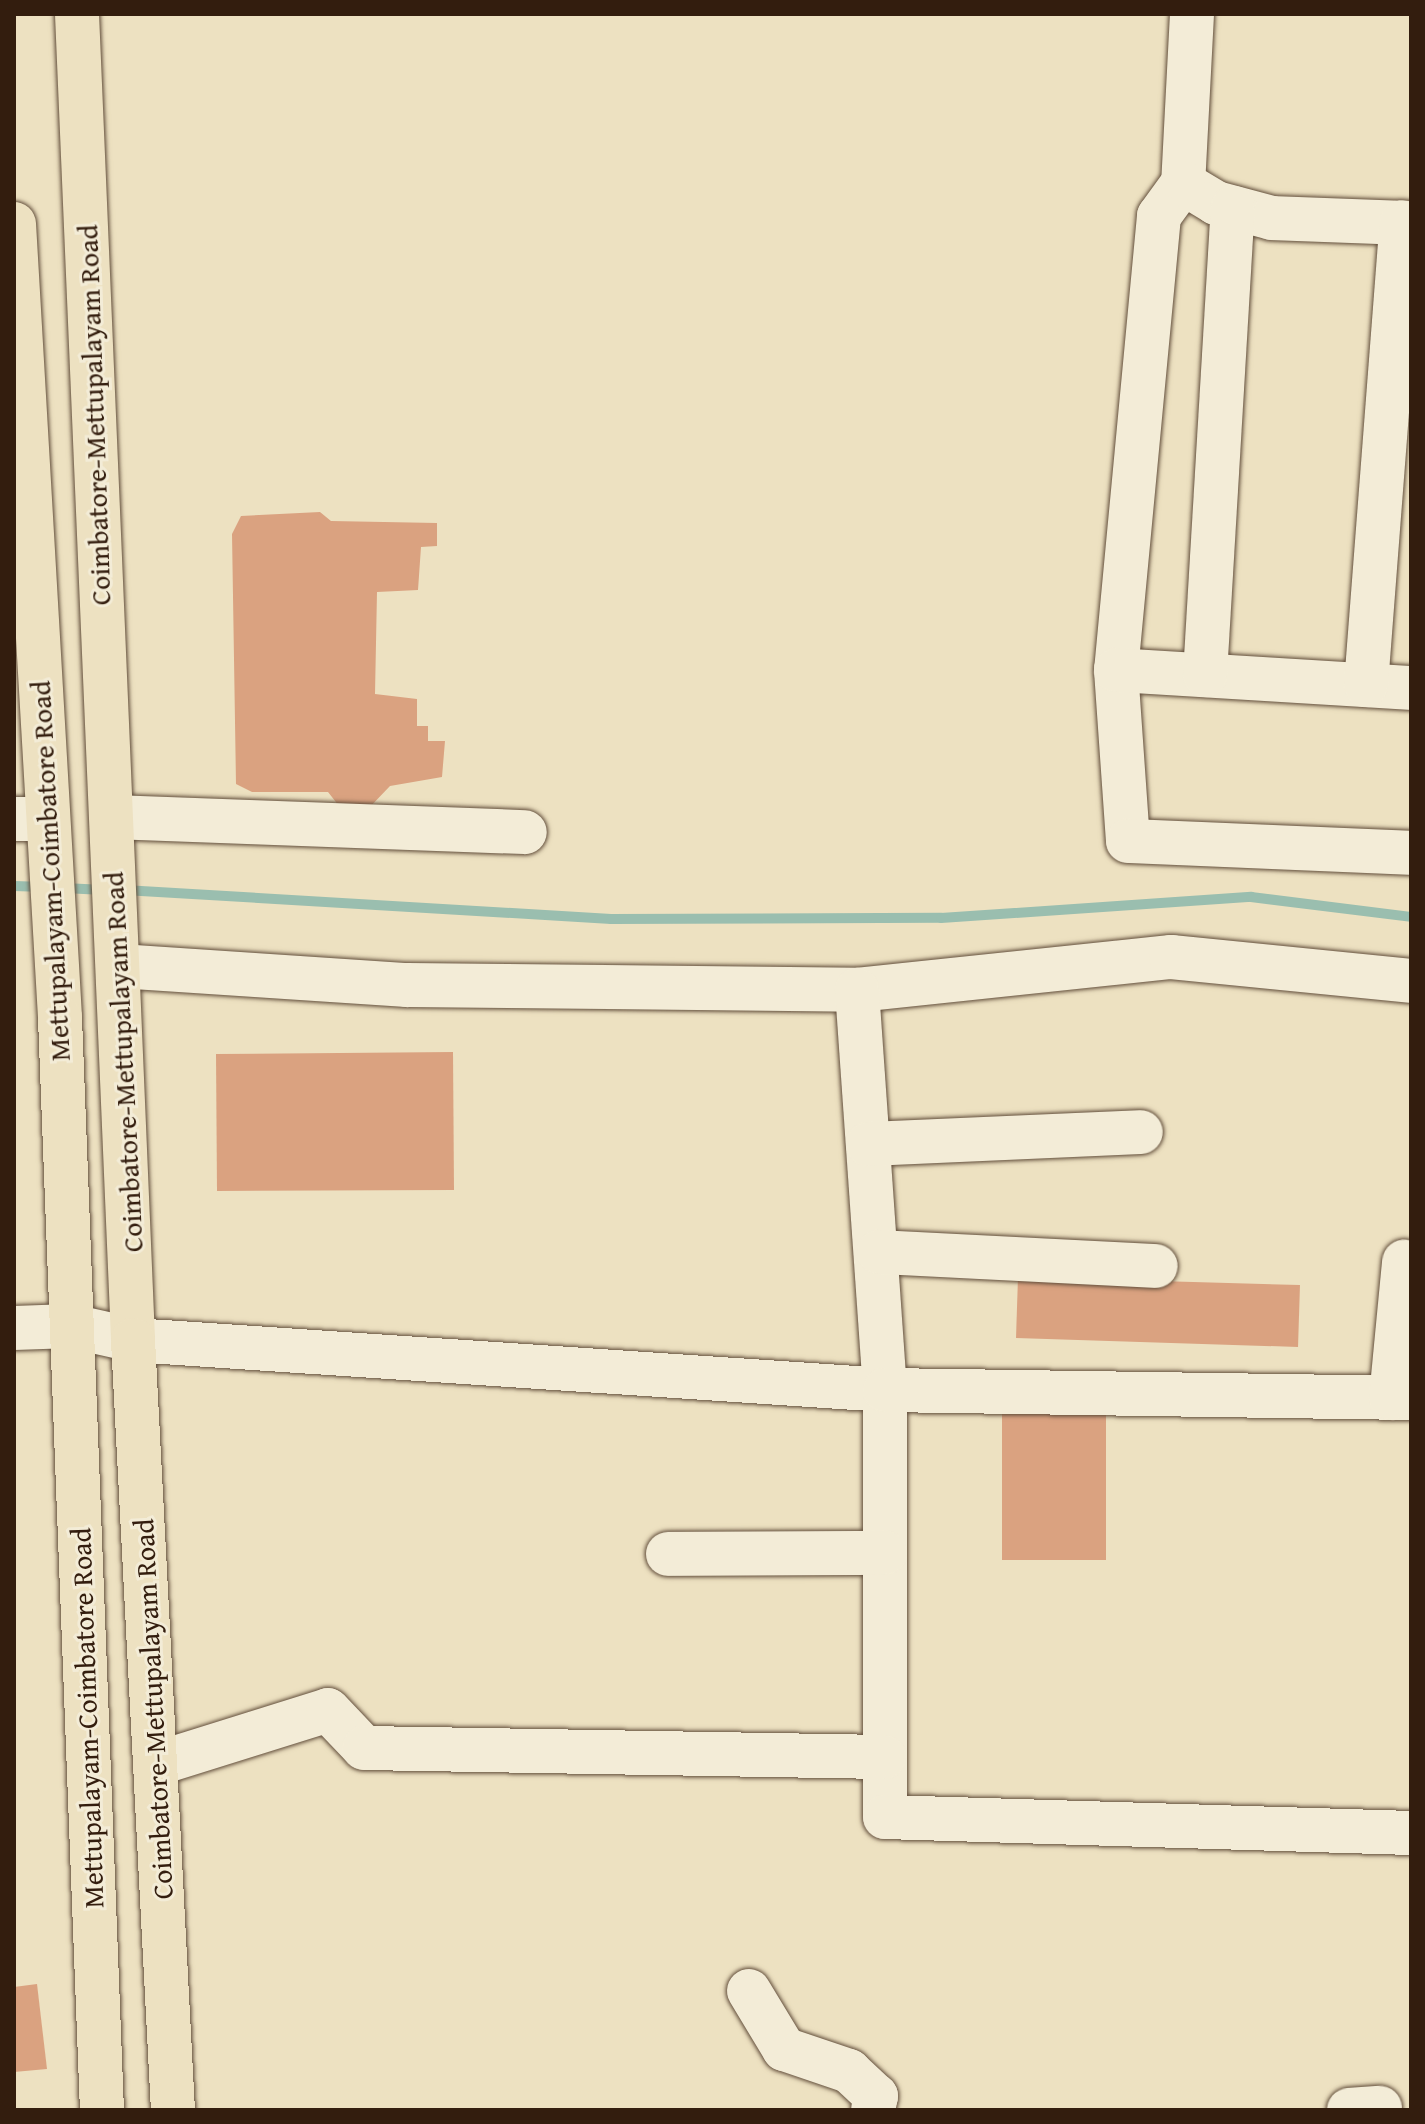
<!DOCTYPE html>
<style>
body{margin:0}
#map{position:relative;width:1425px;height:2124px;overflow:hidden;background:#ede1c1;font-family:"Gentium Book Plus",serif}
div>[style]{position:absolute}
[style*='--x']{left:calc(var(--x)*1px);top:calc(var(--y)*1px);width:calc(var(--w)*1px);rotate:calc(var(--a)*1deg)}
.stream>*{height:10px;margin:-5px;padding:0 5px;transform-origin:5px;border-radius:5px;background:#9abeaf}
.building>*{inset:0;background:#daa280}
.roads{filter:drop-shadow(0 0 2px #624e3b) drop-shadow(0 0 2px #624e3b)}
.minor>*{height:44px;margin:-22px;padding:0 22px;transform-origin:22px;border-radius:22px;background:#f3ecd7}
.highway>*{height:44px;margin:-22px;padding:0 22px;transform-origin:22px;border-radius:22px;background:#ede1c1}
span{translate:-50% -50%;white-space:nowrap;text-align:center;line-height:1.15;-webkit-text-stroke:6px #f3ecd7;paint-order:stroke}
.street-label{font-size:28px;color:#331d0e}
.frame{position:absolute;inset:0;border:16px solid #331d0e;pointer-events:none}
</style>
<div id="map">
<div class="stream">
<i style="--x:14;--y:886;--w:30;--a:2"></i>
<i style="--x:64;--y:888;--w:40;--a:2.9"></i>
<i style="--x:124;--y:890;--w:488;--a:3.4"></i>
<i style="--x:611;--y:919;--w:330;--a:-0.2"></i>
<i style="--x:941;--y:918;--w:311;--a:-3.9"></i>
<i style="--x:1251;--y:897;--w:161;--a:7.1"></i>
</div>
<div class="building">
<i style="clip-path:polygon(320px 512px,331px 521px,437px 523px,437px 546px,421px 547px,418px 590px,377px 592px,375px 694px,417px 699px,417px 726px,428px 726px,428px 741px,445px 741px,442px 777px,390px 786px,367px 810px,343px 811px,328px 792px,252px 792px,236px 784px,232px 534px,241px 516px)"></i>
<i style="clip-path:polygon(453px 1052px,454px 1190px,217px 1191px,216px 1054px)"></i>
<i style="clip-path:polygon(1018px 1277px,1300px 1285px,1298px 1347px,1016px 1338px)"></i>
<i style="clip-path:polygon(1002px 1414px,1106px 1414px,1106px 1560px,1002px 1560px)"></i>
<i style="clip-path:polygon(37px 1984px,47px 2069px,14px 2072px,14px 1987px)"></i>
</div>
<div class="roads">
<div class="minor">
<i style="--x:1192;--y:14;--w:169;--a:93"></i>
<i style="--x:1183;--y:183;--w:39;--a:31"></i>
<i style="--x:1216;--y:203;--w:58;--a:15"></i>
<i style="--x:1272;--y:218;--w:139;--a:2.1"></i>
<i style="--x:1183;--y:183;--w:41;--a:126"></i>
<i style="--x:1159;--y:216;--w:456;--a:95.4"></i>
<i style="--x:1116;--y:670;--w:171;--a:86"></i>
<i style="--x:1128;--y:841;--w:283;--a:2.4"></i>
<i style="--x:1116;--y:670;--w:296;--a:3.5"></i>
<i style="--x:1205;--y:675;--w:468;--a:-86.6"></i>
<i style="--x:1366;--y:685;--w:464;--a:-85.6"></i>
<i style="--x:112;--y:817;--w:413;--a:2.1"></i>
<i style="--x:14;--y:819;--w:32;--a:0"></i>
<i style="--x:119;--y:966;--w:289;--a:3.8"></i>
<i style="--x:407;--y:985;--w:450;--a:0.6"></i>
<i style="--x:857;--y:990;--w:316;--a:-6"></i>
<i style="--x:1171;--y:957;--w:241;--a:5.7"></i>
<i style="--x:857;--y:990;--w:401;--a:86"></i>
<i style="--x:885;--y:1390;--w:427;--a:90"></i>
<i style="--x:885;--y:1817;--w:526;--a:1.74"></i>
<i style="--x:868;--y:1144;--w:273;--a:-2.5"></i>
<i style="--x:879;--y:1252;--w:277;--a:2.9"></i>
<i style="--x:14;--y:1328;--w:57;--a:-2"></i>
<i style="--x:71;--y:1326;--w:64;--a:12.7"></i>
<i style="--x:133;--y:1340;--w:754;--a:3.8"></i>
<i style="--x:885;--y:1390;--w:526;--a:0.87"></i>
<i style="--x:1391;--y:1398;--w:137;--a:-84.5"></i>
<i style="--x:668;--y:1554;--w:217;--a:-0.3"></i>
<i style="--x:156;--y:1764;--w:180;--a:-17.4"></i>
<i style="--x:328;--y:1710;--w:52;--a:46.5"></i>
<i style="--x:364;--y:1748;--w:520;--a:0.99"></i>
<i style="--x:749;--y:1991;--w:68;--a:58.9"></i>
<i style="--x:784;--y:2049;--w:69;--a:18.7"></i>
<i style="--x:849;--y:2071;--w:37;--a:43"></i>
<i style="--x:876;--y:2096;--w:14;--a:102"></i>
<i style="--x:1349;--y:2110;--w:31;--a:-4"></i>
</div>
<div class="highway">
<i style="--x:77;--y:14;--w:1327;--a:87.58"></i>
<i style="--x:133;--y:1340;--w:771;--a:87.03"></i>
<i style="--x:14;--y:224;--w:795;--a:86.68"></i>
<i style="--x:60;--y:1018;--w:1093;--a:87.8"></i>
</div>
</div>
<div class="street-label">
<span style="left:94px;top:415px;rotate:-92deg">Coimbatore-Mettupalayam Road</span>
<span style="left:50px;top:871px;rotate:-93deg">Mettupalayam-Coimbatore Road</span>
<span style="left:123px;top:1062px;rotate:-93deg">Coimbatore-Mettupalayam Road</span>
<span style="left:153px;top:1709px;rotate:-93deg">Coimbatore-Mettupalayam Road</span>
<span style="left:87px;top:1718px;rotate:-92deg">Mettupalayam-Coimbatore Road</span>
</div>
<div class="frame"></div>
</div>
